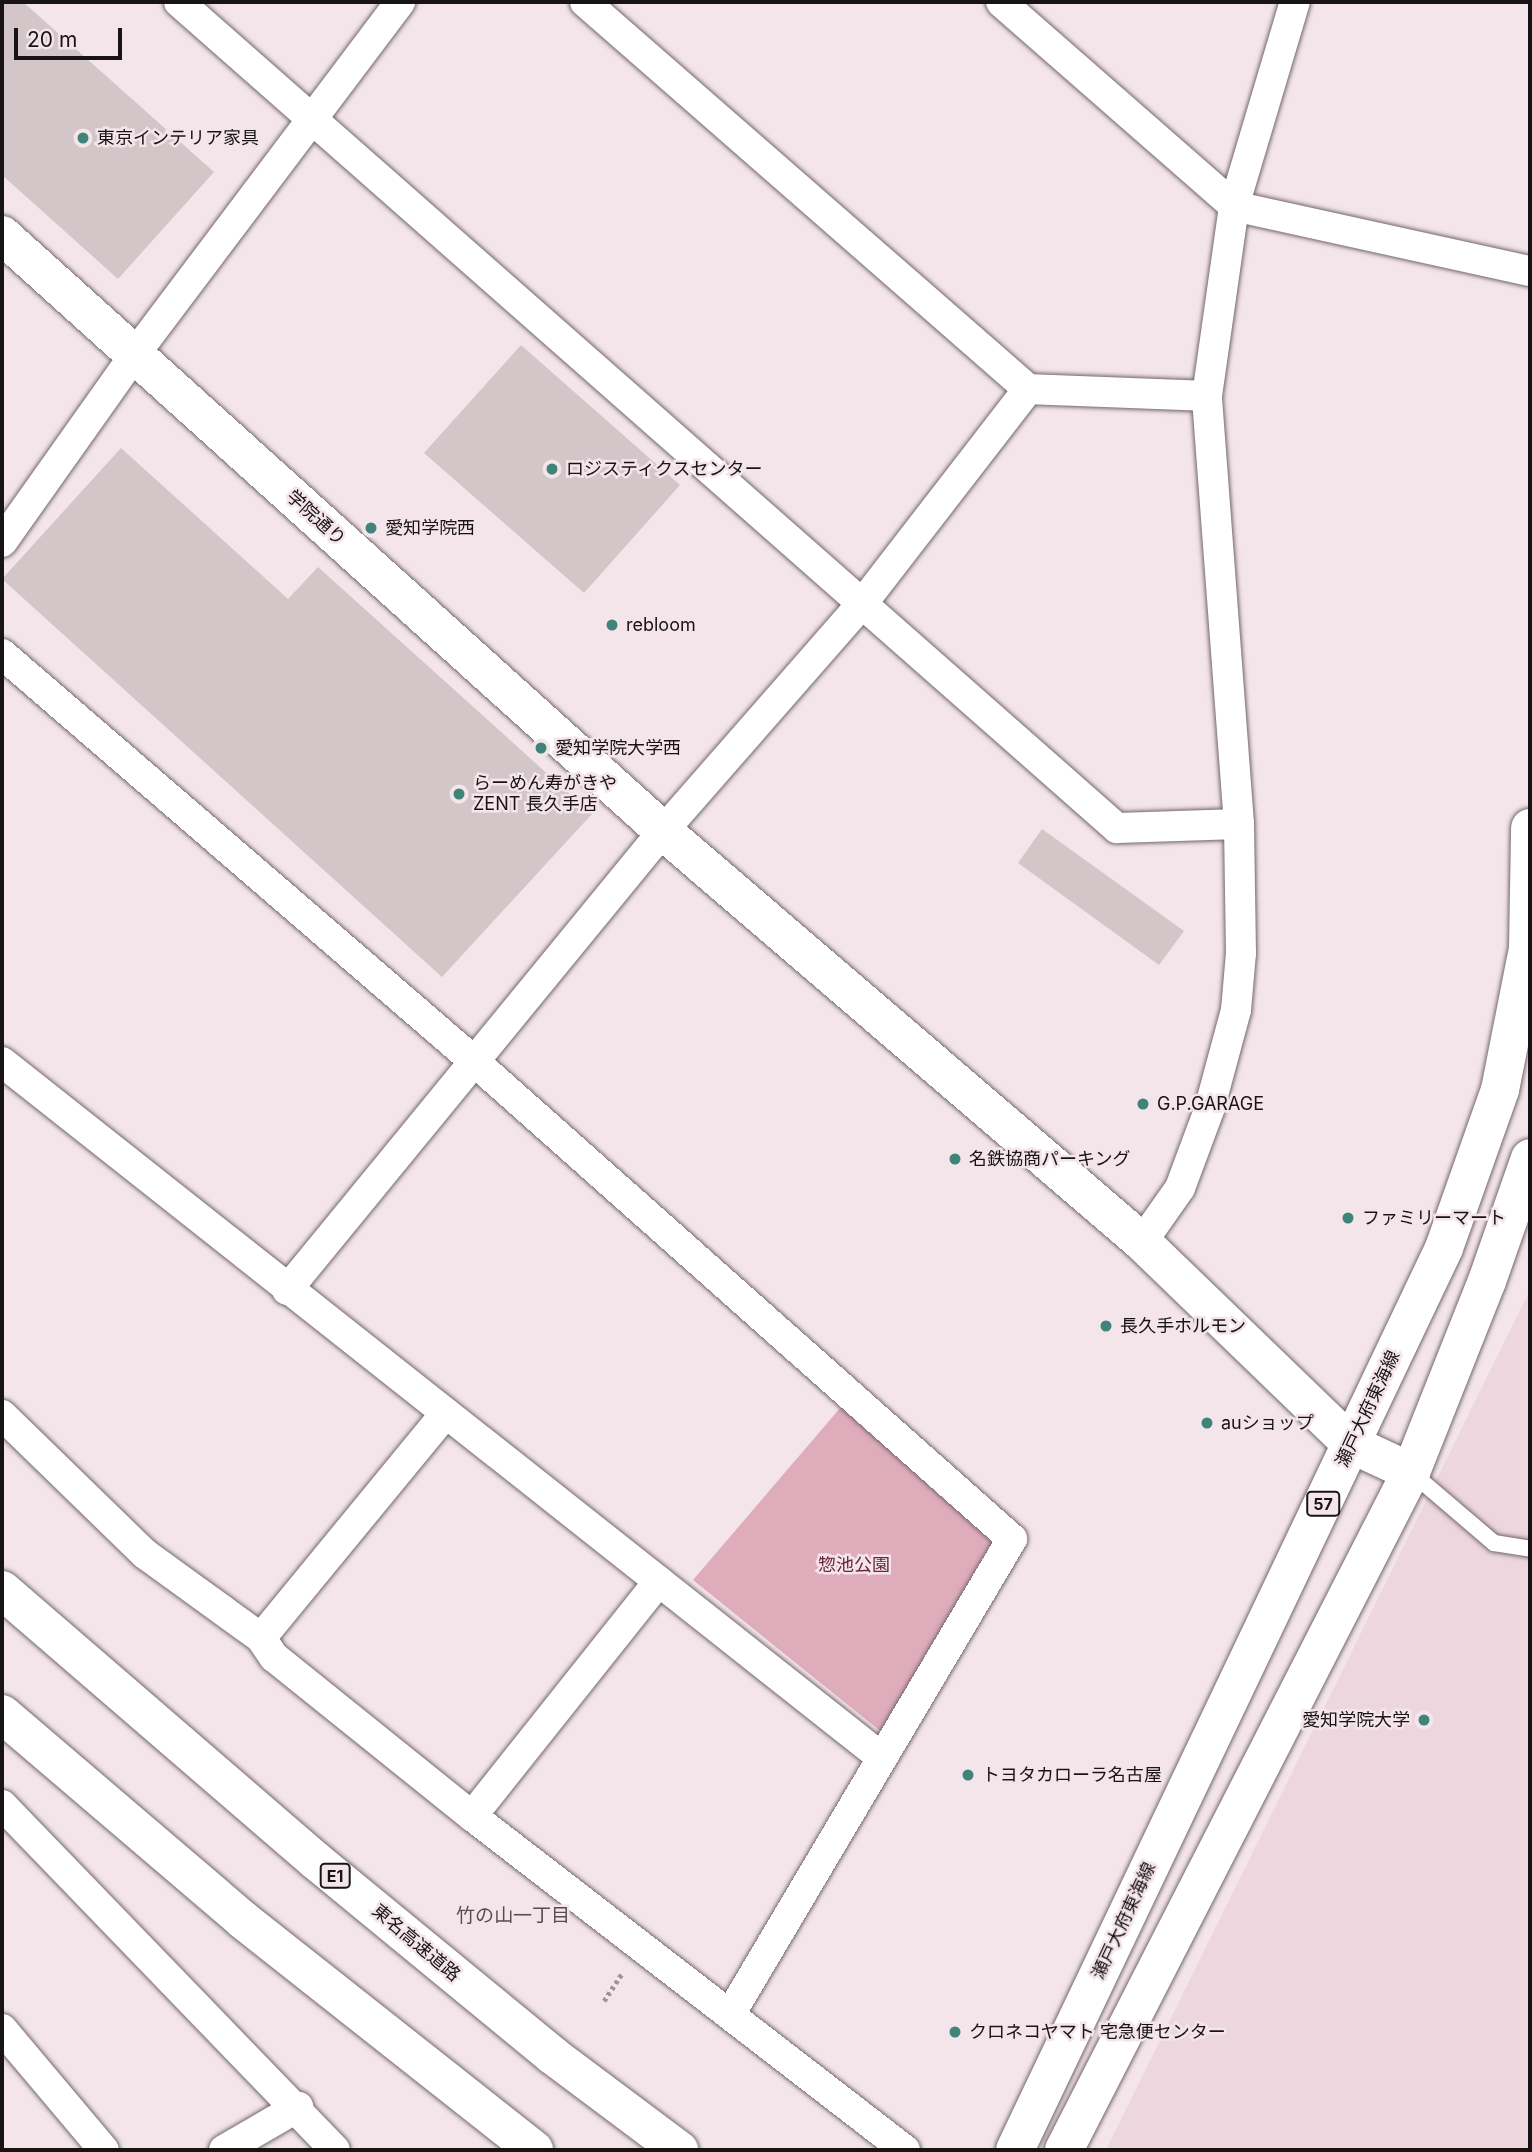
<!DOCTYPE html>
<meta charset="utf-8">
<style>
body{margin:0}
#map{position:relative;width:1532px;height:2152px;overflow:hidden;background:#f3e5e9;font-family:Inter,"Noto Sans JP",sans-serif}
div>[style]{position:absolute}
[style*='--x']{left:calc(var(--x)*1px);top:calc(var(--y)*1px);width:calc(var(--w)*1px);rotate:calc(var(--a)*1deg)}
.built>*{inset:0;background:#edd6dd}
.green>*{inset:0;background:#dfacbc}
.building>*{inset:0;background:#d3c6c9}
.path>*{height:4.5px;margin-top:-2.25px;transform-origin:0;background:repeating-linear-gradient(90deg,#9f9598 0 3.5px,transparent 0 7px)}
.roads{filter:drop-shadow(0 0 2px #74686c) drop-shadow(0 0 2px #74686c)}
.lane>*{height:16px;margin:-8px;padding:0 8px;transform-origin:8px;border-radius:8px;background:#fff}
.street>*{height:30px;margin:-15px;padding:0 15px;transform-origin:15px;border-radius:15px;background:#fff}
.secondary>*{height:38px;margin:-19px;padding:0 19px;transform-origin:19px;border-radius:19px;background:#fff}
.primary>*{height:38px;margin:-19px;padding:0 19px;transform-origin:19px;border-radius:19px;background:#fff}
.highway>*{height:38px;margin:-19px;padding:0 19px;transform-origin:19px;border-radius:19px;background:#fff}
.dots>*{width:19px;height:19px;translate:-50% -50%;box-sizing:border-box;border:4px solid #f3e5e9;border-radius:50%}
span{translate:-50% -50%;white-space:nowrap;text-align:center;line-height:1.15;-webkit-text-stroke:5px #f3e5e9;paint-order:stroke}
.shield-label span{padding:2px 5px;background:#f3e5e9;border:2px solid;border-radius:5px;-webkit-text-stroke-width:0}
.shield-label{font-size:16px;color:#181315;font-weight:700}
.poi-label{font-size:18px;color:#181315}
.left{translate:0 -50%;text-align:left}
.right{translate:-100% -50%;text-align:right}
.street-label{font-size:18px;color:#181315}
.park-label{font-size:18px;color:#6b2441}
.neighbourhood-label{font-size:19px;color:#584c50}
.frame{position:absolute;inset:0;border:4px solid #181315;pointer-events:none}
.scale{position:absolute;left:14px;top:28px;width:108px;height:32px;box-sizing:border-box;border:4px solid #181315;border-top:0;padding-left:9px;font-size:21px;line-height:24px;white-space:nowrap;color:#181315;-webkit-text-stroke:5px #f3e5e9;paint-order:stroke}
</style>
<div id="map">
<div class="built">
<i style="clip-path:polygon(1530px 1290px,1530px 2150px,1106px 2150px)"></i>
</div>
<div class="green">
<i style="clip-path:polygon(841px 1407px,1001px 1540px,884px 1734px,693px 1580px)"></i>
</div>
<div class="building">
<i style="clip-path:polygon(2px 2px,23px 2px,214px 172px,118px 279px,2px 175px)"></i>
<i style="clip-path:polygon(521px 345px,680px 485px,584px 593px,424px 453px)"></i>
<i style="clip-path:polygon(121px 448px,288px 599px,318px 567px,592px 814px,442px 977px,2px 579px)"></i>
<i style="clip-path:polygon(1042px 829px,1184px 931px,1159px 965px,1018px 863px)"></i>
</div>
<div class="path">
<i style="--x:604;--y:2001;--w:33;--a:-57"></i>
</div>
<div class="roads">
<div class="lane">
<i style="--x:1412;--y:1473;--w:108;--a:40.5"></i>
<i style="--x:1494;--y:1543;--w:36;--a:9"></i>
</div>
<div class="street">
<i style="--x:179;--y:2;--w:1250;--a:41.37"></i>
<i style="--x:1117;--y:828;--w:122;--a:-1.9"></i>
<i style="--x:585;--y:2;--w:588;--a:41.14"></i>
<i style="--x:1028;--y:389;--w:179;--a:2.2"></i>
<i style="--x:1001;--y:2;--w:310;--a:41.2"></i>
<i style="--x:1234;--y:206;--w:303;--a:12.4"></i>
<i style="--x:2;--y:542;--w:230;--a:-54.7"></i>
<i style="--x:135;--y:354;--w:441;--a:-53"></i>
<i style="--x:2;--y:654;--w:625;--a:40.78"></i>
<i style="--x:475;--y:1062;--w:718;--a:41.61"></i>
<i style="--x:1012;--y:1539;--w:551;--a:120.66"></i>
<i style="--x:2;--y:1062;--w:1121;--a:38.33"></i>
<i style="--x:1142;--y:1242;--w:66;--a:-54.9"></i>
<i style="--x:1180;--y:1188;--w:83;--a:-69.6"></i>
<i style="--x:1209;--y:1110;--w:104;--a:-74.9"></i>
<i style="--x:1236;--y:1010;--w:57;--a:-85"></i>
<i style="--x:1241;--y:953;--w:129;--a:-90.9"></i>
<i style="--x:1239;--y:824;--w:429;--a:-94.3"></i>
<i style="--x:1207;--y:396;--w:192;--a:-81.9"></i>
<i style="--x:1234;--y:206;--w:213;--a:-73.4"></i>
<i style="--x:287;--y:1290;--w:593;--a:-50.68"></i>
<i style="--x:663;--y:831;--w:302;--a:-48.8"></i>
<i style="--x:862;--y:604;--w:272;--a:-52.3"></i>
<i style="--x:2;--y:1415;--w:199;--a:44.2"></i>
<i style="--x:145;--y:1554;--w:143;--a:35.9"></i>
<i style="--x:261;--y:1638;--w:23;--a:56"></i>
<i style="--x:274;--y:1657;--w:254;--a:38.8"></i>
<i style="--x:472;--y:1816;--w:547;--a:37.65"></i>
<i style="--x:261;--y:1638;--w:291;--a:-50.6"></i>
<i style="--x:2;--y:1805;--w:479;--a:46"></i>
<i style="--x:472;--y:1816;--w:300;--a:-51.5"></i>
<i style="--x:2;--y:2029;--w:158;--a:49.9"></i>
<i style="--x:224;--y:2150;--w:86;--a:-30.2"></i>
</div>
<div class="secondary">
<i style="--x:2;--y:235;--w:890;--a:42.04"></i>
<i style="--x:663;--y:831;--w:631;--a:40.63"></i>
<i style="--x:1142;--y:1242;--w:291;--a:44"></i>
<i style="--x:1351;--y:1444;--w:66;--a:25"></i>
</div>
<div class="primary">
<i style="--x:1015;--y:2150;--w:999;--a:-64.56"></i>
<i style="--x:1444;--y:1248;--w:168;--a:-70.5"></i>
<i style="--x:1500;--y:1090;--w:145;--a:-78.8"></i>
<i style="--x:1528;--y:948;--w:120;--a:-89"></i>
<i style="--x:1064;--y:2150;--w:762;--a:-62.9"></i>
<i style="--x:1411;--y:1472;--w:206;--a:-68.3"></i>
<i style="--x:1487;--y:1281;--w:130;--a:-70.7"></i>
</div>
<div class="highway">
<i style="--x:2;--y:1590;--w:415;--a:40.8"></i>
<i style="--x:316;--y:1861;--w:306;--a:39.4"></i>
<i style="--x:552;--y:2055;--w:159;--a:36.8"></i>
<i style="--x:2;--y:1714;--w:317;--a:40.5"></i>
<i style="--x:243;--y:1920;--w:371;--a:38.3"></i>
</div>
</div>
<div class="dots">
<i style="left:83px;top:138px;background:#408479"></i>
<i style="left:552px;top:469px;background:#408479"></i>
<i style="left:371px;top:528px;background:#408479"></i>
<i style="left:612px;top:625px;background:#408479"></i>
<i style="left:541px;top:748px;background:#408479"></i>
<i style="left:459px;top:794px;background:#408479"></i>
<i style="left:1143px;top:1104px;background:#408479"></i>
<i style="left:955px;top:1159px;background:#408479"></i>
<i style="left:1348px;top:1218px;background:#408479"></i>
<i style="left:1106px;top:1326px;background:#408479"></i>
<i style="left:1207px;top:1423px;background:#408479"></i>
<i style="left:1424px;top:1720px;background:#408479"></i>
<i style="left:968px;top:1775px;background:#408479"></i>
<i style="left:955px;top:2032px;background:#408479"></i>
</div>
<div class="shield-label">
<span style="left:1323px;top:1504px">57</span>
<span style="left:335px;top:1876px">E1</span>
</div>
<div class="poi-label">
<span class="left" style="left:97px;top:138px">東京インテリア家具</span>
<span class="left" style="left:566px;top:469px">ロジスティクスセンター</span>
<span class="left" style="left:385px;top:528px">愛知学院西</span>
<span class="left" style="left:626px;top:625px">rebloom</span>
<span class="left" style="left:555px;top:748px">愛知学院大学西</span>
<span class="left" style="left:473px;top:794px">らーめん寿がきや<br>ZENT 長久手店</span>
<span class="left" style="left:1157px;top:1104px">G.P.GARAGE</span>
<span class="left" style="left:969px;top:1159px">名鉄協商パーキング</span>
<span class="left" style="left:1362px;top:1218px">ファミリーマート</span>
<span class="left" style="left:1120px;top:1326px">長久手ホルモン</span>
<span class="left" style="left:1221px;top:1423px">auショップ</span>
<span class="right" style="left:1410px;top:1720px">愛知学院大学</span>
<span class="left" style="left:982px;top:1775px">トヨタカローラ名古屋</span>
<span class="left" style="left:969px;top:2032px">クロネコヤマト 宅急便センター</span>
</div>
<div class="street-label">
<span style="left:316px;top:518px;rotate:42deg">学院通り</span>
<span style="left:1368px;top:1409px;rotate:-65deg">瀬戸大府東海線</span>
<span style="left:1124px;top:1921px;rotate:-65deg">瀬戸大府東海線</span>
<span style="left:416px;top:1943px;rotate:40deg">東名高速道路</span>
</div>
<div class="park-label">
<span style="left:854px;top:1565px">惣池公園</span>
</div>
<div class="neighbourhood-label">
<span style="left:513px;top:1916px">竹の山一丁目</span>
</div>
<div class="frame"></div>
<div class="scale">20 m</div>
</div>
